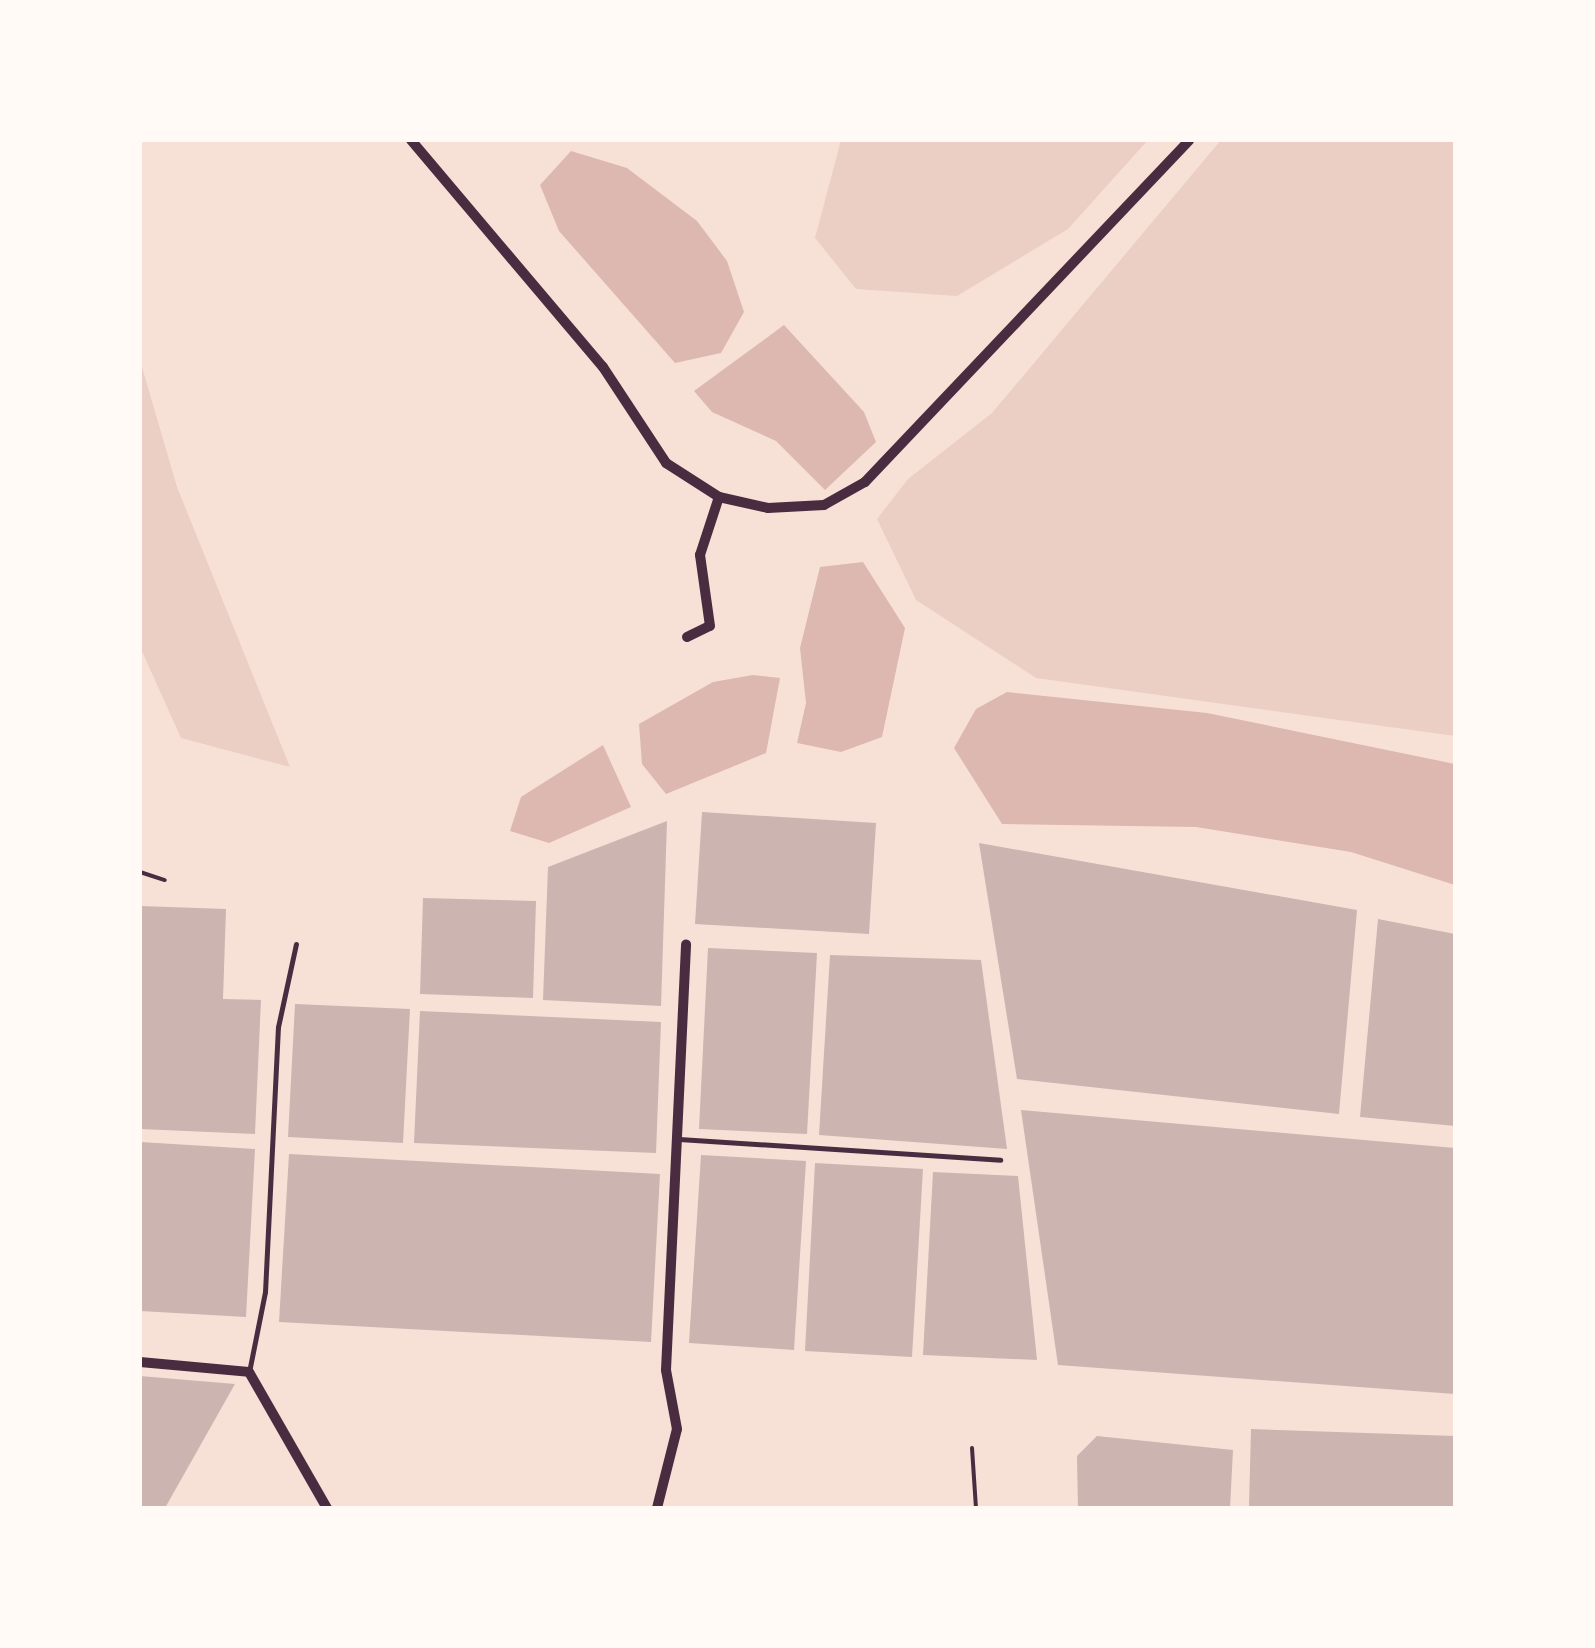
<!DOCTYPE html>
<style>
body{margin:0}
#map{position:relative;width:1595px;height:1648px;overflow:hidden;background:#f7e1d7;font-family:"DM Sans",sans-serif}
div>[style]{position:absolute}
[style*='--x']{left:calc(var(--x)*1px);top:calc(var(--y)*1px);width:calc(var(--w)*1px);rotate:calc(var(--a)*1deg)}
.green>*{inset:0;background:#ebcfc5}
.water>*{inset:0;background:#dcb8b0}
.building>*{inset:0;background:#ccb4b1}
.path>*{height:4px;margin:-2px;padding:0 2px;transform-origin:2px;border-radius:2px;background:#4a2c40}
.service>*{height:5px;margin:-2.5px;padding:0 2.5px;transform-origin:2.5px;border-radius:2.5px;background:#4a2c40}
.minor>*{height:10px;margin:-5px;padding:0 5px;transform-origin:5px;border-radius:5px;background:#4a2c40}
span{translate:-50% -50%;white-space:nowrap;text-align:center;line-height:1.15;-webkit-text-stroke:9px #fffaf5;paint-order:stroke}
.frame{position:absolute;inset:0;border:142px solid #fffaf5;pointer-events:none}
</style>
<div id="map">
<div class="green">
<i style="clip-path:polygon(841px 140px,1148px 140px,1068px 229px,957px 296px,856px 289px,815px 238px)"></i>
<i style="clip-path:polygon(1221px 140px,1455px 140px,1455px 736px,1036px 678px,916px 600px,877px 519px,908px 479px,992px 413px)"></i>
<i style="clip-path:polygon(140px 360px,177px 487px,290px 767px,181px 738px,140px 647px)"></i>
</div>
<div class="water">
<i style="clip-path:polygon(571px 151px,627px 168px,697px 221px,727px 261px,744px 312px,721px 353px,675px 363px,559px 231px,540px 185px)"></i>
<i style="clip-path:polygon(784px 325px,864px 412px,876px 442px,825px 490px,776px 441px,712px 412px,694px 391px)"></i>
<i style="clip-path:polygon(863px 562px,905px 628px,882px 737px,841px 752px,797px 743px,806px 703px,800px 648px,820px 567px)"></i>
<i style="clip-path:polygon(753px 675px,780px 678px,766px 753px,666px 794px,642px 764px,639px 724px,713px 682px)"></i>
<i style="clip-path:polygon(1007px 692px,1207px 713px,1455px 764px,1455px 885px,1351px 852px,1196px 827px,1002px 824px,954px 748px,976px 709px)"></i>
<i style="clip-path:polygon(603px 745px,631px 807px,549px 843px,510px 831px,521px 797px)"></i>
</div>
<div class="building">
<i style="clip-path:polygon(702px 812px,876px 823px,869px 934px,695px 924px)"></i>
<i style="clip-path:polygon(667px 821px,661px 1006px,543px 1000px,548px 867px)"></i>
<i style="clip-path:polygon(979px 843px,1357px 910px,1339px 1114px,1017px 1079px)"></i>
<i style="clip-path:polygon(423px 898px,536px 901px,533px 998px,420px 994px)"></i>
<i style="clip-path:polygon(140px 906px,226px 909px,223px 999px,261px 1000px,255px 1134px,140px 1129px)"></i>
<i style="clip-path:polygon(1378px 919px,1455px 934px,1455px 1126px,1360px 1117px)"></i>
<i style="clip-path:polygon(708px 948px,817px 953px,807px 1134px,699px 1129px)"></i>
<i style="clip-path:polygon(830px 955px,981px 960px,1007px 1149px,819px 1135px)"></i>
<i style="clip-path:polygon(295px 1004px,410px 1009px,403px 1143px,288px 1137px)"></i>
<i style="clip-path:polygon(420px 1011px,661px 1022px,656px 1153px,414px 1143px)"></i>
<i style="clip-path:polygon(1021px 1110px,1455px 1148px,1455px 1394px,1058px 1365px)"></i>
<i style="clip-path:polygon(140px 1142px,255px 1149px,246px 1317px,140px 1311px)"></i>
<i style="clip-path:polygon(289px 1154px,660px 1174px,651px 1342px,279px 1322px)"></i>
<i style="clip-path:polygon(701px 1155px,806px 1161px,794px 1350px,689px 1343px)"></i>
<i style="clip-path:polygon(815px 1163px,923px 1169px,912px 1357px,805px 1351px)"></i>
<i style="clip-path:polygon(933px 1172px,1018px 1176px,1037px 1360px,923px 1355px)"></i>
<i style="clip-path:polygon(140px 1376px,235px 1384px,165px 1508px,140px 1508px)"></i>
<i style="clip-path:polygon(1251px 1429px,1455px 1436px,1455px 1508px,1249px 1507px)"></i>
<i style="clip-path:polygon(1097px 1436px,1233px 1450px,1230px 1508px,1078px 1508px,1077px 1456px)"></i>
</div>
<div class="path">
<i style="--x:140;--y:872;--w:26;--a:18"></i>
<i style="--x:972;--y:1448;--w:60;--a:86.2"></i>
</div>
<div class="service">
<i style="--x:679;--y:1139;--w:322;--a:3.7"></i>
<i style="--x:249;--y:1372;--w:82;--a:-78.7"></i>
<i style="--x:265;--y:1292;--w:265;--a:-87.2"></i>
<i style="--x:278;--y:1027;--w:85;--a:-77.8"></i>
</div>
<div class="minor">
<i style="--x:411;--y:140;--w:297;--a:49.8"></i>
<i style="--x:603;--y:367;--w:115;--a:56.7"></i>
<i style="--x:666;--y:463;--w:63;--a:32.7"></i>
<i style="--x:719;--y:497;--w:50;--a:12.7"></i>
<i style="--x:768;--y:508;--w:56;--a:-3.1"></i>
<i style="--x:824;--y:505;--w:47;--a:-29.3"></i>
<i style="--x:865;--y:482;--w:471;--a:-46.5"></i>
<i style="--x:687;--y:637;--w:25;--a:-26"></i>
<i style="--x:710;--y:626;--w:72;--a:-98"></i>
<i style="--x:700;--y:555;--w:61;--a:-71.9"></i>
<i style="--x:140;--y:1362;--w:109;--a:5.2"></i>
<i style="--x:249;--y:1372;--w:157;--a:60.2"></i>
<i style="--x:657;--y:1508;--w:81;--a:-75.8"></i>
<i style="--x:677;--y:1429;--w:60;--a:-100.6"></i>
<i style="--x:666;--y:1370;--w:426;--a:-87.3"></i>
</div>
<div class="frame"></div>
</div>
